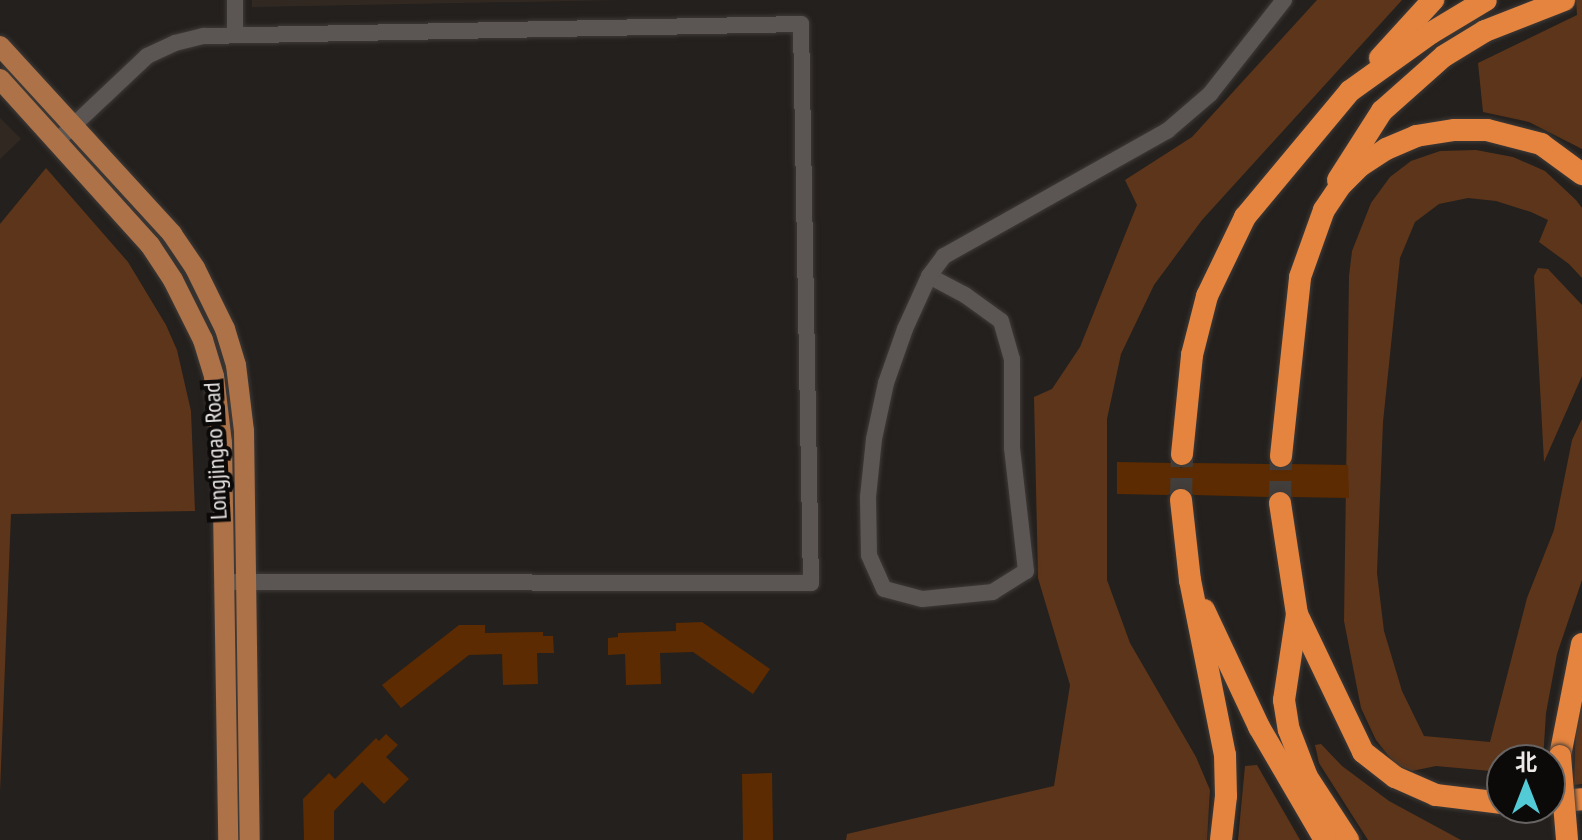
<!DOCTYPE html>
<meta charset="utf-8">
<style>
body{margin:0}
#map{position:relative;width:1582px;height:840px;overflow:hidden;background:#24201d;font-family:"PT Sans Narrow","Noto Sans SC",sans-serif}
div>[style]{position:absolute}
[style*='--x']{left:calc(var(--x)*1px);top:calc(var(--y)*1px);width:calc(var(--w)*1px);rotate:calc(var(--a)*1deg)}
.built>*{inset:0;background:#312822}
.green>*{inset:0;background:#5d351a}
.building>*{inset:0;background:#5c2b01}
.highway-tunnel>*{height:22px;margin-top:-11px;transform-origin:0;background:repeating-linear-gradient(90deg,#423e3b 0 22px,transparent 0 33px)}
.roads{filter:drop-shadow(0 0 2px #3e3a38) drop-shadow(0 0 2px #3e3a38)}
.minor>*{height:16px;margin:-8px;padding:0 8px;transform-origin:8px;border-radius:8px;background:#5b5653}
.major>*{height:20px;margin:-10px;padding:0 10px;transform-origin:10px;border-radius:10px;background:#ad7247}
.highway>*{height:22px;margin:-11px;padding:0 11px;transform-origin:11px;border-radius:11px;background:#e4843f}
.bridges{filter:drop-shadow(0 0 2px #3e3a38) drop-shadow(0 0 2px #3e3a38)}
.highway-bridge>*{height:22px;margin:-11px;padding:0 11px;transform-origin:11px;border-radius:11px;background:#e4843f}
span{translate:-50% -50%;white-space:nowrap;text-align:center;line-height:1.15;-webkit-text-stroke:8px #0c0a09;paint-order:stroke}
.street-label{font-size:24px;color:#ece9e7}
.north{position:absolute;left:1486px;top:744px;width:80px;height:80px;box-sizing:border-box;background:#0c0a09;border:2px solid #666362;border-radius:50%;rotate:0deg;font-size:22px;font-weight:700;line-height:32px;text-align:center;color:#ece9e7}
.north::after{content:'';display:block;margin:auto;width:28px;height:36px;background:#52cbd7;clip-path:polygon(50% 0,100% 100%,50% 72%,0 100%)}
</style>
<div id="map">
<div class="built">
<i style="clip-path:polygon(252px 0,622px 0,252px 7px)"></i>
<i style="clip-path:polygon(0 118px,21px 139px,0 159px)"></i>
</div>
<div class="green">
<i style="clip-path:polygon(1317px 0,1402px 0,1202px 220px,1154px 285px,1121px 354px,1107px 419px,1107px 580px,1130px 643px,1196px 757px,1210px 790px,1207px 840px,846px 840px,847px 834px,1054px 786px,1070px 685px,1038px 578px,1034px 397px,1052px 389px,1080px 347px,1137px 205px,1125px 180px,1192px 137px)"></i>
<i style="clip-path:polygon(1576px 0,1582px 0,1582px 149px,1529px 122px,1483px 112px,1478px 63px,1577px 15px)"></i>
<i style="clip-path:polygon(1476px 150px,1513px 157px,1545px 171px,1576px 200px,1582px 208px,1582px 278px,1569px 264px,1539px 242px,1548px 220px,1531px 212px,1496px 201px,1468px 198px,1439px 204px,1415px 222px,1400px 258px,1383px 422px,1377px 573px,1384px 631px,1402px 691px,1424px 736px,1490px 742px,1527px 598px,1554px 530px,1572px 440px,1582px 419px,1582px 580px,1557px 654px,1546px 713px,1543px 760px,1502px 760px,1502px 779px,1491px 771px,1436px 766px,1412px 771px,1396px 765px,1376px 740px,1361px 708px,1344px 621px,1349px 276px,1352px 251px,1371px 203px,1390px 177px,1411px 161px,1440px 151px)"></i>
<i style="clip-path:polygon(46px 168px,128px 262px,166px 325px,177px 350px,191px 411px,195px 511px,11px 514px,0 792px,0 224px)"></i>
<i style="clip-path:polygon(1538px 268px,1548px 269px,1582px 305px,1582px 376px,1544px 462px,1534px 276px)"></i>
<i style="clip-path:polygon(1582px 684px,1582px 784px,1574px 785px,1576px 720px)"></i>
<i style="clip-path:polygon(1321px 744px,1342px 766px,1389px 801px,1461px 840px,1368px 840px,1319px 763px,1315px 745px)"></i>
<i style="clip-path:polygon(1257px 765px,1300px 840px,1238px 840px,1245px 766px)"></i>
</div>
<div class="building">
<i style="clip-path:polygon(1117px 462px,1172px 463px,1181px 468px,1192px 463px,1270px 464px,1280px 470px,1292px 464px,1348px 465px,1349px 498px,1292px 497px,1279px 489px,1268px 497px,1194px 495px,1180px 486px,1168px 495px,1117px 494px)"></i>
<i style="clip-path:polygon(702px 622px,770px 669px,753px 694px,693px 652px,660px 653px,661px 684px,626px 685px,625px 654px,608px 655px,608px 638px,618px 637px,618px 633px,676px 631px,676px 623px)"></i>
<i style="clip-path:polygon(459px 625px,485px 625px,485px 633px,543px 632px,543px 636px,553px 636px,554px 653px,537px 653px,538px 684px,503px 685px,502px 654px,469px 655px,401px 708px,382px 685px)"></i>
<i style="clip-path:polygon(386px 734px,398px 745px,386px 757px,409px 779px,384px 804px,362px 782px,334px 811px,334px 840px,304px 840px,303px 799px,329px 773px,335px 779px,376px 738px,379px 741px)"></i>
<i style="clip-path:polygon(772px 773px,773px 840px,743px 840px,742px 774px)"></i>
</div>
<div class="highway-tunnel">
<i style="--x:1181;--y:500;--w:46;--a:-88.8"></i>
<i style="--x:1280;--y:503;--w:47;--a:-88.8"></i>
</div>
<div class="roads">
<div class="minor">
<i style="--x:235;--y:0;--w:35;--a:90"></i>
<i style="--x:58;--y:140;--w:122;--a:-43.3"></i>
<i style="--x:147;--y:56;--w:31;--a:-25"></i>
<i style="--x:175;--y:43;--w:30;--a:-14"></i>
<i style="--x:204;--y:36;--w:597;--a:-1.15"></i>
<i style="--x:801;--y:24;--w:559;--a:88.98"></i>
<i style="--x:811;--y:583;--w:587;--a:-179.9"></i>
<i style="--x:929;--y:276;--w:41;--a:27.8"></i>
<i style="--x:965;--y:295;--w:44;--a:35.8"></i>
<i style="--x:1001;--y:321;--w:40;--a:74"></i>
<i style="--x:1012;--y:359;--w:89;--a:90"></i>
<i style="--x:1012;--y:448;--w:124;--a:83.5"></i>
<i style="--x:1026;--y:571;--w:39;--a:148"></i>
<i style="--x:993;--y:592;--w:71;--a:174.4"></i>
<i style="--x:922;--y:599;--w:39;--a:-165"></i>
<i style="--x:884;--y:589;--w:37;--a:-114"></i>
<i style="--x:869;--y:555;--w:58;--a:-91"></i>
<i style="--x:868;--y:497;--w:58;--a:-84.1"></i>
<i style="--x:874;--y:439;--w:57;--a:-77.9"></i>
<i style="--x:886;--y:383;--w:57;--a:-70.6"></i>
<i style="--x:905;--y:329;--w:58;--a:-65.6"></i>
<i style="--x:929;--y:276;--w:25;--a:-53"></i>
<i style="--x:944;--y:256;--w:256;--a:-29.3"></i>
<i style="--x:1167;--y:131;--w:57;--a:-40.7"></i>
<i style="--x:1210;--y:94;--w:120;--a:-51.8"></i>
</div>
<div class="major">
<i style="--x:0;--y:46;--w:255;--a:47.5"></i>
<i style="--x:172;--y:234;--w:41;--a:55.9"></i>
<i style="--x:195;--y:268;--w:68;--a:63.8"></i>
<i style="--x:225;--y:329;--w:38;--a:73"></i>
<i style="--x:236;--y:365;--w:66;--a:83.1"></i>
<i style="--x:244;--y:431;--w:409;--a:89.2"></i>
<i style="--x:0;--y:79;--w:224;--a:47.9"></i>
<i style="--x:150;--y:245;--w:42;--a:56.7"></i>
<i style="--x:173;--y:280;--w:67;--a:63.4"></i>
<i style="--x:203;--y:340;--w:38;--a:73"></i>
<i style="--x:214;--y:376;--w:67;--a:83.2"></i>
<i style="--x:222;--y:443;--w:397;--a:89.1"></i>
</div>
<div class="highway">
<i style="--x:1380;--y:58;--w:79;--a:-47.6"></i>
<i style="--x:1338;--y:180;--w:82;--a:-57.5"></i>
<i style="--x:1382;--y:111;--w:83;--a:-41.6"></i>
<i style="--x:1444;--y:56;--w:48;--a:-31.4"></i>
<i style="--x:1485;--y:31;--w:85;--a:-21.4"></i>
<i style="--x:1182;--y:454;--w:100;--a:-84.2"></i>
<i style="--x:1192;--y:355;--w:61;--a:-75.7"></i>
<i style="--x:1207;--y:296;--w:88;--a:-64.3"></i>
<i style="--x:1245;--y:217;--w:164;--a:-50.2"></i>
<i style="--x:1350;--y:91;--w:100;--a:-35.6"></i>
<i style="--x:1431;--y:33;--w:64;--a:-31"></i>
<i style="--x:1281;--y:456;--w:180;--a:-83.9"></i>
<i style="--x:1300;--y:277;--w:71;--a:-70.3"></i>
<i style="--x:1324;--y:210;--w:29;--a:-56"></i>
<i style="--x:1340;--y:186;--w:28;--a:-45"></i>
<i style="--x:1360;--y:166;--w:31;--a:-33"></i>
<i style="--x:1386;--y:149;--w:33;--a:-23"></i>
<i style="--x:1416;--y:136;--w:39;--a:-9"></i>
<i style="--x:1455;--y:130;--w:32;--a:0"></i>
<i style="--x:1487;--y:130;--w:56;--a:14.5"></i>
<i style="--x:1541;--y:144;--w:51;--a:36.2"></i>
<i style="--x:1181;--y:500;--w:81;--a:83.6"></i>
<i style="--x:1190;--y:580;--w:178;--a:78.7"></i>
<i style="--x:1225;--y:755;--w:41;--a:88.6"></i>
<i style="--x:1226;--y:796;--w:44;--a:96.5"></i>
<i style="--x:1280;--y:503;--w:112;--a:81.3"></i>
<i style="--x:1297;--y:614;--w:87;--a:98.6"></i>
<i style="--x:1284;--y:700;--w:30;--a:81"></i>
<i style="--x:1289;--y:730;--w:50;--a:69"></i>
<i style="--x:1307;--y:777;--w:75;--a:56.9"></i>
<i style="--x:1204;--y:610;--w:129;--a:64.8"></i>
<i style="--x:1259;--y:727;--w:131;--a:59.7"></i>
<i style="--x:1297;--y:614;--w:153;--a:64.4"></i>
<i style="--x:1363;--y:752;--w:41;--a:38"></i>
<i style="--x:1395;--y:777;--w:45;--a:23.7"></i>
<i style="--x:1436;--y:795;--w:66;--a:6.9"></i>
<i style="--x:1560;--y:756;--w:114;--a:-78.9"></i>
<i style="--x:1550;--y:802;--w:32;--a:-5"></i>
</div>
</div>
<div class="bridges">
<div class="highway-bridge">
<i style="--x:1560;--y:756;--w:84;--a:85.2"></i>
</div>
</div>
<div class="street-label">
<span style="left:215px;top:451px;rotate:-93deg">Longjingao Road</span>
</div>
<div class="north">北</div>
</div>
